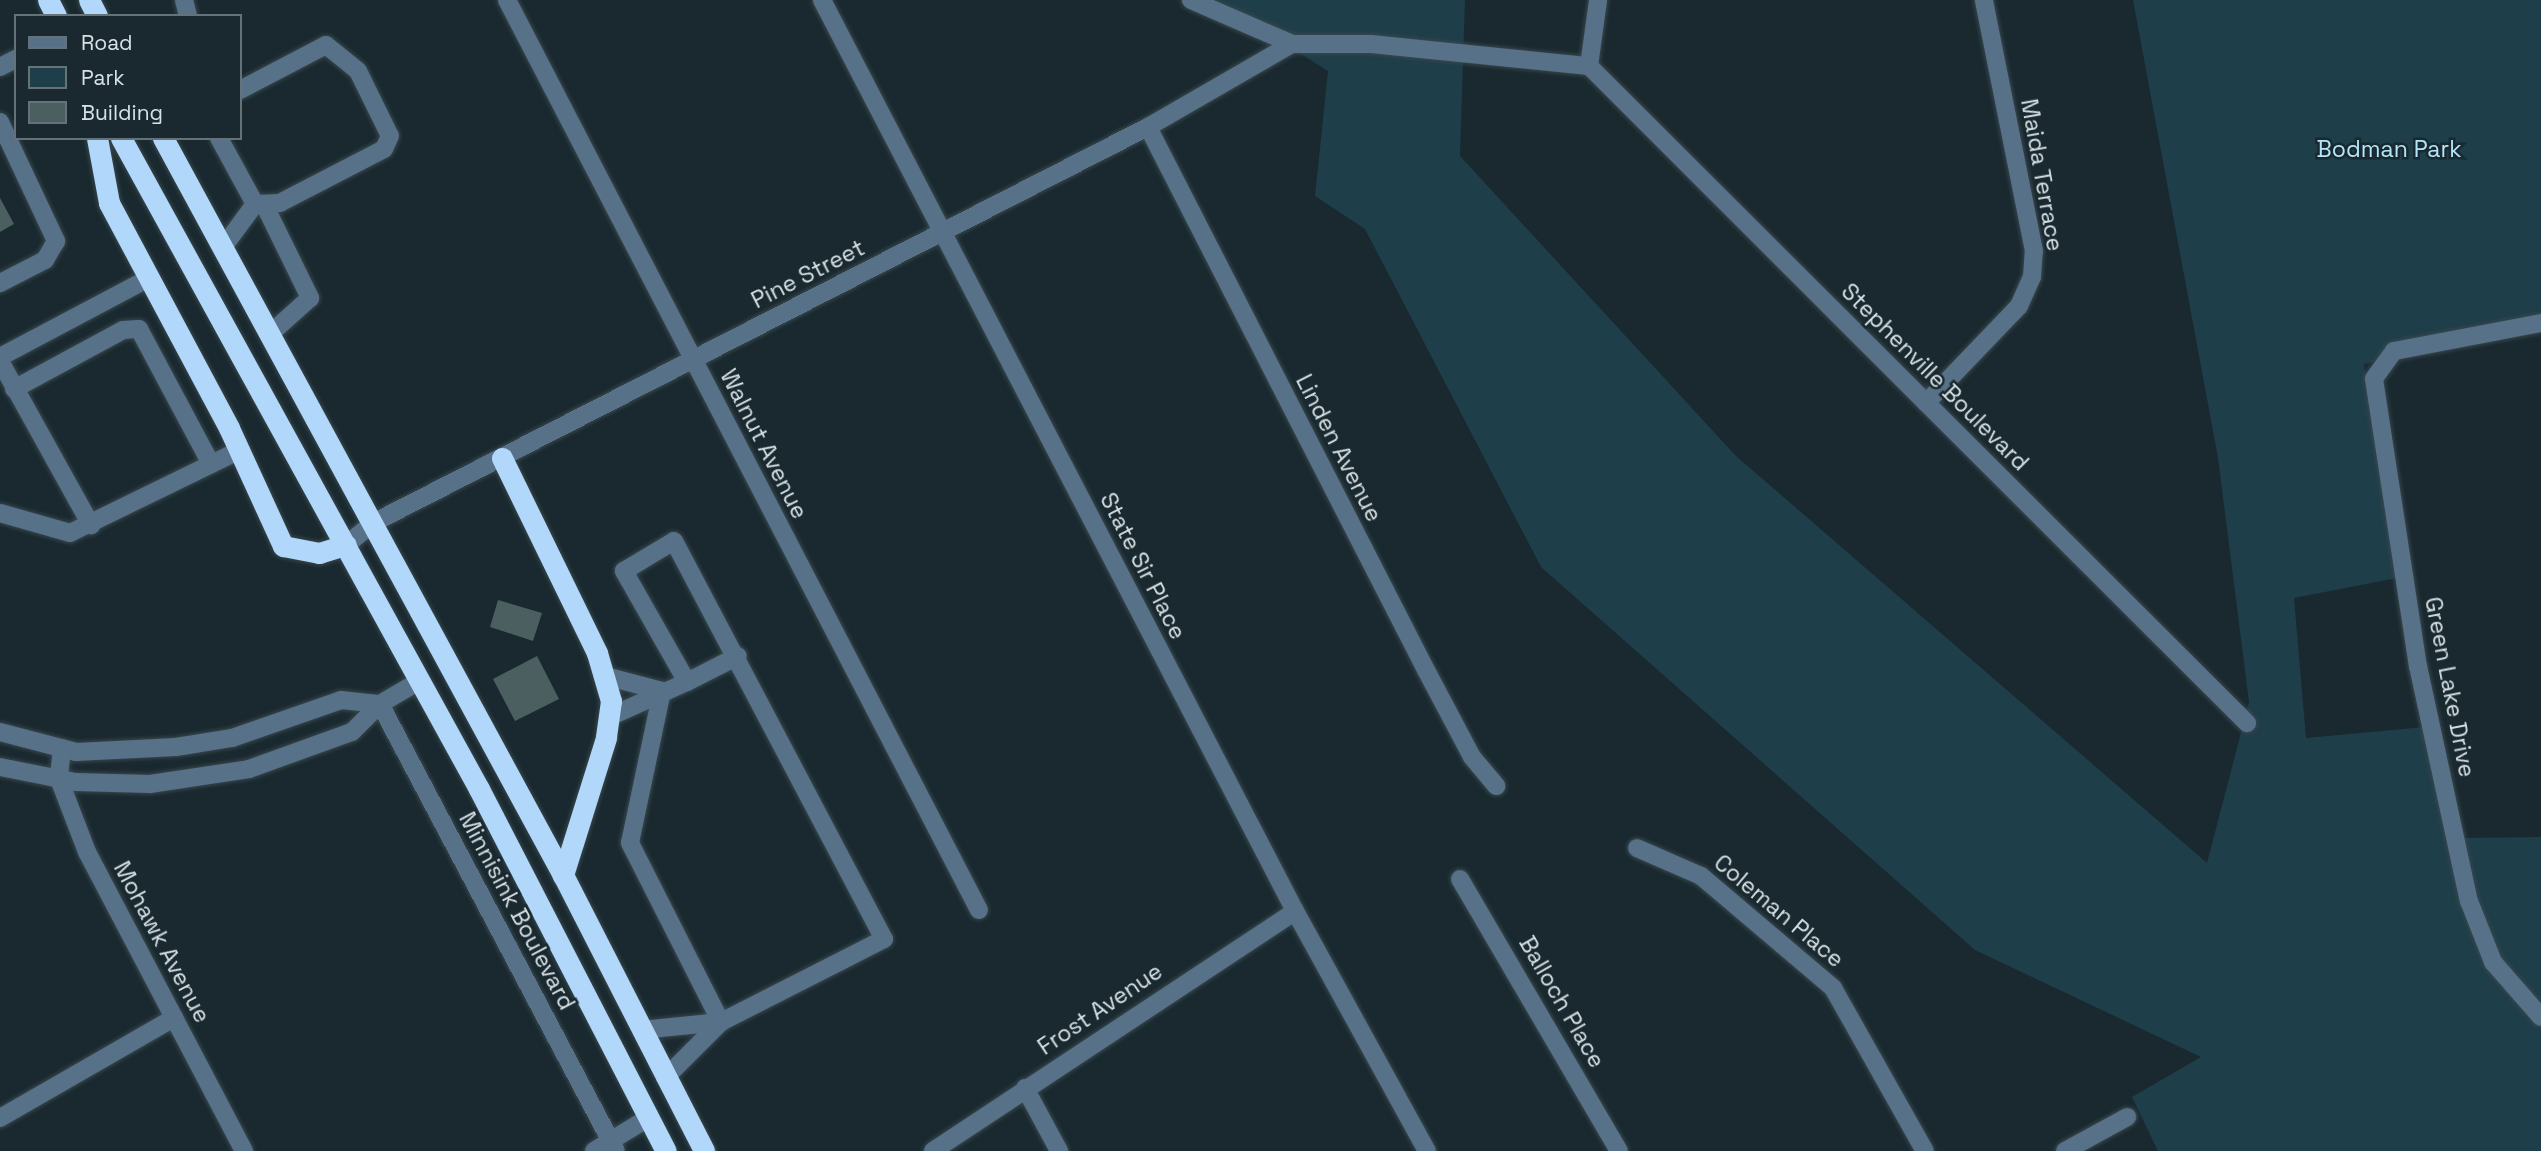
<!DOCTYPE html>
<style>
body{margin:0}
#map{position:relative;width:2541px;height:1151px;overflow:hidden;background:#19292f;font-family:"Space Grotesk",sans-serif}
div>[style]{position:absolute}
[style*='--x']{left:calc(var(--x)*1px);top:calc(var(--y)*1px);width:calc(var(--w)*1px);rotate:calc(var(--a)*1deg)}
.green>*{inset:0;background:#1e3e4a}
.building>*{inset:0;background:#4b5f60}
.roads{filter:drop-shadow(0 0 2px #38474c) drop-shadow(0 0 2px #38474c)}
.minor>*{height:18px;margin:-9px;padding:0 9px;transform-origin:9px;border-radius:9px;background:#577189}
.highway>*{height:21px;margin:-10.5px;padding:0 10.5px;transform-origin:10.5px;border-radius:10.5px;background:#b1d7fa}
span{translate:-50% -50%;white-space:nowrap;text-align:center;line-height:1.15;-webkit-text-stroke:5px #19292f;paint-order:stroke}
.park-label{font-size:23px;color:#b2e7fb}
.street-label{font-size:23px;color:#d8e2e6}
.legend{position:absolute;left:14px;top:14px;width:228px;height:126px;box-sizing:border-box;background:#19292f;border:2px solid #657378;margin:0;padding:9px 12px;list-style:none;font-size:21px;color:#d8e2e6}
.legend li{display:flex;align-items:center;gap:14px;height:35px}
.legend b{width:35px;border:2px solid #657378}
</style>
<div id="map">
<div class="green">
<i style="clip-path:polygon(1215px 0,1465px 0,1460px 156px,1736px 456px,2207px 863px,2249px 702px,2218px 458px,2133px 0,2541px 0,2541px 328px,2364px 364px,2397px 578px,2294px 598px,2306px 738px,2436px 726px,2458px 838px,2541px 837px,2541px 1151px,2158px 1151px,2132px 1097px,2201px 1057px,1975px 950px,1541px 567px,1365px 229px,1315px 196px,1328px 71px)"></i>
</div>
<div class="building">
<i style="clip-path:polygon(0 198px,14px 224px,0 232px)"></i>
<i style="clip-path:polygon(498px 600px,542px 613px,533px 641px,490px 627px)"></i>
<i style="clip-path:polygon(537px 656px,559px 699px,515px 721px,493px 679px)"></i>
</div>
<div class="roads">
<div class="minor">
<i style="--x:184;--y:0;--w:16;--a:76"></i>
<i style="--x:507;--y:0;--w:1025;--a:62.59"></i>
<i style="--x:822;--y:0;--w:1026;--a:62.56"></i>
<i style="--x:1295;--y:911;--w:274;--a:61.2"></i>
<i style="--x:1191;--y:0;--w:110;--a:23.5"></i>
<i style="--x:1292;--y:44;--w:79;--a:0"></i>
<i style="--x:1371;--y:44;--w:219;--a:5.8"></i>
<i style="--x:1589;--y:66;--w:930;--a:44.96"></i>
<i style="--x:1589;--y:66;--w:67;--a:-82.2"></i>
<i style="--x:0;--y:67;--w:18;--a:-27"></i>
<i style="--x:240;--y:90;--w:97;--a:-27.6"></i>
<i style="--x:326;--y:45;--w:41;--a:39.1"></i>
<i style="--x:358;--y:71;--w:72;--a:63.8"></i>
<i style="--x:390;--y:136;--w:14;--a:115"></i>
<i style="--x:384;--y:149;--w:117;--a:152.6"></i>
<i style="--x:280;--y:203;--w:25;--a:178"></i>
<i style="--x:0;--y:122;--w:132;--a:64.8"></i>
<i style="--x:56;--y:241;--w:22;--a:120"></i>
<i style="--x:45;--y:260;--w:51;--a:152.9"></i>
<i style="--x:1148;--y:127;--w:610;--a:62.89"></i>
<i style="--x:1426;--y:670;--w:98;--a:62.1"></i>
<i style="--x:1472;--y:757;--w:38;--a:50"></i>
<i style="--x:219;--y:138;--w:75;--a:61.4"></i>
<i style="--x:264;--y:204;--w:105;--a:63.9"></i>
<i style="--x:310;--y:298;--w:52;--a:138.1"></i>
<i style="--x:224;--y:246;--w:52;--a:-53.6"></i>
<i style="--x:2541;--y:323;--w:150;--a:169.2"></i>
<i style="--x:2394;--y:351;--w:34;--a:126"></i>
<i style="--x:2374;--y:379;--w:290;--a:81.3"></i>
<i style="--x:2418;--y:666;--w:240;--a:77.8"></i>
<i style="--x:2469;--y:901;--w:66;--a:68.5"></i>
<i style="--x:2493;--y:962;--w:73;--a:48.9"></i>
<i style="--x:0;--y:357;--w:169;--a:-27.9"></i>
<i style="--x:0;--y:361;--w:188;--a:61"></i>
<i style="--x:14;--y:389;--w:124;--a:-28.4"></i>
<i style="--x:123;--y:330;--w:16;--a:-4"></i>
<i style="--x:139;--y:329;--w:153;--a:61.9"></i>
<i style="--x:1926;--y:403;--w:134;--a:-46.2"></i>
<i style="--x:2019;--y:306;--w:32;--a:-66"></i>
<i style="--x:2032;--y:277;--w:26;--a:-86"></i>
<i style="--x:2034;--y:251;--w:256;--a:-101.3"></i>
<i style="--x:0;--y:513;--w:73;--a:15.9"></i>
<i style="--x:70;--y:533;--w:189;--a:-26"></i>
<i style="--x:346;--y:545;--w:35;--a:-39"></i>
<i style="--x:373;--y:523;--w:870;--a:-27.07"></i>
<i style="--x:1148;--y:127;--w:166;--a:-30"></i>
<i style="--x:605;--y:676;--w:59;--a:14.7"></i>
<i style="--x:687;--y:682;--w:57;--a:-27"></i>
<i style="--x:662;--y:691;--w:155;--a:101.9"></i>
<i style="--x:630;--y:843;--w:201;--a:63.1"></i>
<i style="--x:380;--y:704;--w:505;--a:62.17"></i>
<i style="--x:609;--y:717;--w:85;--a:-24.2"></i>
<i style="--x:687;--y:682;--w:128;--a:-119.6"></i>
<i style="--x:624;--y:571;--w:58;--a:-31"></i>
<i style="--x:674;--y:541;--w:450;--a:62.2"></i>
<i style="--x:884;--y:939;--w:183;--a:153"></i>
<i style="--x:721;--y:1022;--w:80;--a:174.3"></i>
<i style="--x:0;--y:732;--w:79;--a:14.7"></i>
<i style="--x:76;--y:752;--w:100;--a:-2.9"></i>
<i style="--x:176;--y:747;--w:57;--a:-9.1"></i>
<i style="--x:232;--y:738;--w:115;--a:-19.2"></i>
<i style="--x:341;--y:700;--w:39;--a:6"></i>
<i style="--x:62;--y:748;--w:31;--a:96"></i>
<i style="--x:59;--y:779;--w:78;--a:69"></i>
<i style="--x:87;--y:852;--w:338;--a:62.3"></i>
<i style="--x:0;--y:767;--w:77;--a:11.2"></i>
<i style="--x:76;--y:782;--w:74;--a:1.5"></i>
<i style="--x:150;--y:784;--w:100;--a:-8.6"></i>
<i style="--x:249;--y:769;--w:109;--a:-19.8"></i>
<i style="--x:352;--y:732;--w:40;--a:-45"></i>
<i style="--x:380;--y:704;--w:42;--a:-30.3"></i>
<i style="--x:1637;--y:848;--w:70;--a:23.6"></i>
<i style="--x:1701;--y:876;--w:173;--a:40.3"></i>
<i style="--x:1833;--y:988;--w:187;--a:60.6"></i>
<i style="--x:1460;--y:879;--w:315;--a:59.7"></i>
<i style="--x:665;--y:1078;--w:79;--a:-45"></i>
<i style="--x:1025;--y:1088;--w:72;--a:61.6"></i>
<i style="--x:0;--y:1118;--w:201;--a:-29.9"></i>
<i style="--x:594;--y:1151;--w:63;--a:-31.4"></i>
<i style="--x:933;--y:1151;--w:434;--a:-33.5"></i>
<i style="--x:2065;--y:1151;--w:71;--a:-28.7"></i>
</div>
<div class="highway">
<i style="--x:48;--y:0;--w:18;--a:63"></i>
<i style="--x:89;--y:0;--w:18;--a:63"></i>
<i style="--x:97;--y:138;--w:66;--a:79.5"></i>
<i style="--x:109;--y:203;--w:255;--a:61.9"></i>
<i style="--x:229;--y:428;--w:130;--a:65.4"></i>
<i style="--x:283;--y:546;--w:37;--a:11"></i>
<i style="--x:319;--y:553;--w:28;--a:-17"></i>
<i style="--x:121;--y:138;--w:743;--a:61.19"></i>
<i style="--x:479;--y:789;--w:407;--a:62.7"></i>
<i style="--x:163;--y:138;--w:839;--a:61.51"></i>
<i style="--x:563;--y:875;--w:310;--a:62.9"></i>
<i style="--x:502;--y:458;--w:217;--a:64"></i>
<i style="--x:597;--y:653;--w:50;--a:73.7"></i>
<i style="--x:611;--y:701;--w:37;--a:98"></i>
<i style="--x:606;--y:738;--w:144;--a:107.4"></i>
</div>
</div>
<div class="park-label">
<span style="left:2389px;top:149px">Bodman Park</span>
</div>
<div class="street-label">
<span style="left:2042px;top:175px;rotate:80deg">Maida Terrace</span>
<span style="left:808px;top:274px;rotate:-27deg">Pine Street</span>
<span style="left:1935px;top:377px;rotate:45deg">Stephenville Boulevard</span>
<span style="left:764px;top:444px;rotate:63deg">Walnut Avenue</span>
<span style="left:1339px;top:448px;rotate:63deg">Linden Avenue</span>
<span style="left:1143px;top:566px;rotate:63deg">State Sir Place</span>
<span style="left:2450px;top:687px;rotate:79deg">Green Lake Drive</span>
<span style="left:517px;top:911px;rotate:62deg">Minnisink Boulevard</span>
<span style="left:1779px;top:911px;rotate:40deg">Coleman Place</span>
<span style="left:162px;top:942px;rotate:62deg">Mohawk Avenue</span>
<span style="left:1562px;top:1002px;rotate:60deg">Balloch Place</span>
<span style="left:1100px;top:1009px;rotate:-34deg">Frost Avenue</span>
</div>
<ul class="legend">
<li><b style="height:9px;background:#577189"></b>Road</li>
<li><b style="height:19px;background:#1e3e4a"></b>Park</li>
<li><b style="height:19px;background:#4b5f60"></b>Building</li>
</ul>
</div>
